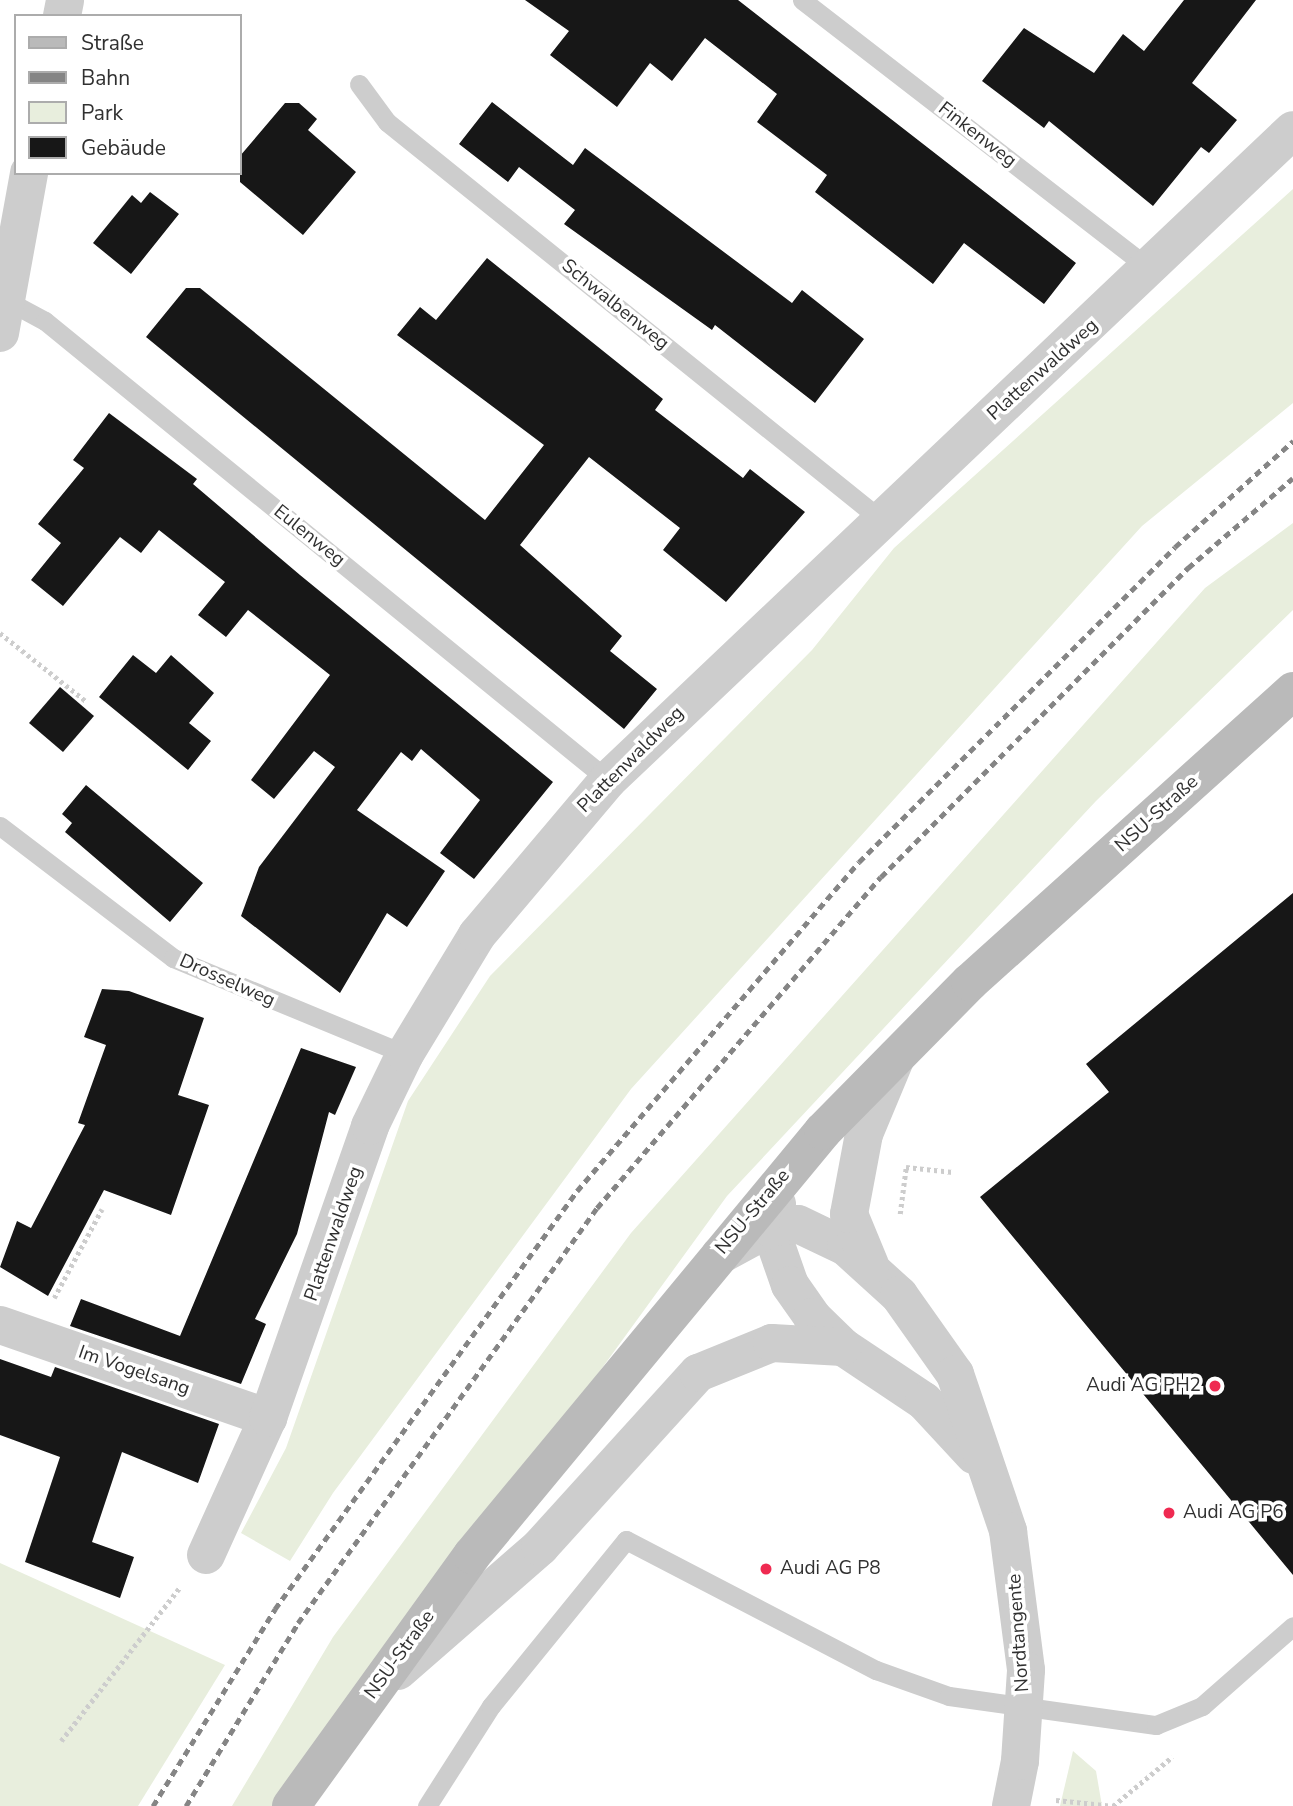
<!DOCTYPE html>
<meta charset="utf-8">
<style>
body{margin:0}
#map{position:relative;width:1293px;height:1806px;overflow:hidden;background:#fff;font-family:"Nunito Sans",sans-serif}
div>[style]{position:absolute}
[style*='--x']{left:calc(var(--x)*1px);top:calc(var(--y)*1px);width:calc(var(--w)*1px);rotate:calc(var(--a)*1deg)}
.green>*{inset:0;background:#e8eedd}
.building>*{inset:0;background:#171717}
.path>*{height:4.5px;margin-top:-2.25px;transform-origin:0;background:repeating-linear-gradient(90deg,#cdcdcd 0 3.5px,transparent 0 7px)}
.service>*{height:19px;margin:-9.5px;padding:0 9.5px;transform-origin:9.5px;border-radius:9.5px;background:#cdcdcd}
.minor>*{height:38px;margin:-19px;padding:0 19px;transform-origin:19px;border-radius:19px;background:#cdcdcd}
.secondary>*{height:38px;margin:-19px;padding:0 19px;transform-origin:19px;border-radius:19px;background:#bababa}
.rail>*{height:5px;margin-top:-2.5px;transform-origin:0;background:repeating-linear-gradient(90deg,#858585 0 7px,transparent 0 12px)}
.minor-bridge>*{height:38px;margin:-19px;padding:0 19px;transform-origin:19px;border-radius:19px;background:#cdcdcd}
.dots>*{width:19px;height:19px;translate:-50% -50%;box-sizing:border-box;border:4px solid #fff;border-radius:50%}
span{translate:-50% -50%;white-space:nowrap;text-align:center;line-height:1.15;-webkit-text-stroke:7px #fff;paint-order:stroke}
.street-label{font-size:19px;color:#303030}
.poi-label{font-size:19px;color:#303030}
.right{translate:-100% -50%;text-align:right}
.left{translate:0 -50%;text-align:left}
.legend{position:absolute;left:14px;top:14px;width:228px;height:161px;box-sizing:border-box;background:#fff;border:2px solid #acacac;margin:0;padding:9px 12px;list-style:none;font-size:21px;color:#303030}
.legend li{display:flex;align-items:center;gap:14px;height:35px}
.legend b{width:35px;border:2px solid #acacac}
</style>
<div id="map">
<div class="green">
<i style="clip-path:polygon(1293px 189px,1293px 403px,1142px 526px,631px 1089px,333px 1493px,290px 1561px,241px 1533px,286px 1448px,408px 1101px,490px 976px,812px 650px,894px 548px)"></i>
<i style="clip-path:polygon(1293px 523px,1293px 610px,1096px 801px,727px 1196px,284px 1806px,232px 1806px,333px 1637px,631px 1233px,1205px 588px)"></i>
<i style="clip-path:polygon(0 1563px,225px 1665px,138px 1806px,0 1806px)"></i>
<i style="clip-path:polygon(1073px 1751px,1096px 1771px,1102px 1806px,1060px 1806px)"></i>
</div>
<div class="building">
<i style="clip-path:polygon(525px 0,738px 0,1076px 263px,1044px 304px,964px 243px,933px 284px,815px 192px,827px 175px,757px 122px,777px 94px,705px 38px,672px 81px,650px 63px,617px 107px,550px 55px,569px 31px)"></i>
<i style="clip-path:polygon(1184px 0,1256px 0,1192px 83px,1237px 120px,1209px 153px,1201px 147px,1153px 206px,1049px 121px,1044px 128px,982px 81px,1024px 28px,1094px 73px,1123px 34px,1144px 51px)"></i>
<i style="clip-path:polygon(492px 102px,573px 165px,585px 148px,792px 303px,802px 290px,864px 339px,815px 403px,715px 325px,712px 330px,564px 224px,575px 210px,519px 167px,508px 182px,459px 144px)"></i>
<i style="clip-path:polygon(285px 103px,299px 103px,317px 119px,308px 130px,356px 172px,303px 235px,240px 182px,240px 156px)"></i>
<i style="clip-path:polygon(150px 192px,179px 214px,131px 274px,93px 243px,132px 195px,141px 203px)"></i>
<i style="clip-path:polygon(487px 258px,663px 399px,655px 410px,743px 478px,750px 469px,805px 512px,726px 602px,663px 550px,680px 528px,589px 457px,520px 545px,622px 636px,610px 651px,657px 689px,624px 729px,146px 337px,186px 288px,200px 288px,485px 520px,544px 445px,397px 335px,420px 307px,436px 320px)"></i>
<i style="clip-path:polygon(109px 413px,197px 479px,193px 484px,300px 575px,553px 782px,474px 879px,440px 853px,480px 800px,421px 749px,412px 761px,401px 752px,357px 810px,445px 871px,407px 927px,387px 913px,340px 993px,241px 916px,259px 867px,335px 767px,314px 751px,274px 799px,251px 780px,330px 675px,248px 610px,226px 637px,198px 615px,225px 582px,159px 530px,141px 553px,120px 537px,63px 606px,31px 580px,61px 543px,38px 524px,84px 468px,73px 460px)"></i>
<i style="clip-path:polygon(133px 655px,156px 673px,171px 655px,214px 693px,189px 723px,211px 741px,188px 770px,99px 697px)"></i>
<i style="clip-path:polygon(60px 687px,94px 716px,63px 752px,29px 723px)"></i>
<i style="clip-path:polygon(86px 785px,203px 883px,170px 922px,65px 832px,72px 823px,62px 814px)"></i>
<i style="clip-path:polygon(1293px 893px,1293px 1575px,980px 1197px,1109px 1092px,1086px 1064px)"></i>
<i style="clip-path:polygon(102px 989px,129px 991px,204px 1018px,178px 1095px,209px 1105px,171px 1215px,104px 1190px,48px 1296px,0 1267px,17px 1221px,31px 1228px,85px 1125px,78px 1123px,106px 1045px,84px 1037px)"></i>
<i style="clip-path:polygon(301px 1048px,356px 1067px,335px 1115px,329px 1112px,297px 1234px,255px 1319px,266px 1324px,241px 1384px,70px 1326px,81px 1299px,180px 1336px)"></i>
<i style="clip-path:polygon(0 1359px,51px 1377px,55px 1367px,219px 1424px,198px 1483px,122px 1452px,92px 1542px,134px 1557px,120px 1598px,25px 1562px,60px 1457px,0 1435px)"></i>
</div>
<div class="path">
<i style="--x:0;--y:633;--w:111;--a:38.4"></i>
<i style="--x:900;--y:1214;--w:47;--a:-82.7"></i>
<i style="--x:906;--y:1167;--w:47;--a:6.1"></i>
<i style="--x:54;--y:1298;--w:101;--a:-61.7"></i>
<i style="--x:61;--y:1741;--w:195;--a:-52.3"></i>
<i style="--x:1056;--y:1800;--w:58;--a:5.9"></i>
<i style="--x:1113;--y:1806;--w:77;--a:-39.7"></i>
</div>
<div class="service">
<i style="--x:802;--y:0;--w:441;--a:37.7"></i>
<i style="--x:359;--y:84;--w:47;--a:53.6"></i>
<i style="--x:387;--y:122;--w:632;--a:38.83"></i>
<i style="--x:6;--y:300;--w:44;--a:28.3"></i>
<i style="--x:45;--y:321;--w:726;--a:39.19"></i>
<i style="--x:0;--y:826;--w:218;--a:37.3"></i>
<i style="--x:173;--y:958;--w:251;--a:22.5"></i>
<i style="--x:427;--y:1806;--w:119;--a:-57.4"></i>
<i style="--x:491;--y:1706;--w:214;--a:-50.9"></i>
<i style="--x:626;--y:1540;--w:282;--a:27.5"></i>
<i style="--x:876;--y:1670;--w:77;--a:19.6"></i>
<i style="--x:949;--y:1696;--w:209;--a:8"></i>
<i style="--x:1156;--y:1725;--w:50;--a:-22.4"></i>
<i style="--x:1202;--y:1706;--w:121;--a:-41.3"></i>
</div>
<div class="minor">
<i style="--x:62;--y:16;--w:16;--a:-79"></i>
<i style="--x:0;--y:333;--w:163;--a:-79.7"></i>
<i style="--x:777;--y:1204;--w:25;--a:106"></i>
<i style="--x:770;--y:1228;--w:60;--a:70.7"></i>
<i style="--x:790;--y:1285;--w:39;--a:55"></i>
<i style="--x:812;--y:1317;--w:43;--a:44.1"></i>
<i style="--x:843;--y:1347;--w:97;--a:33.7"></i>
<i style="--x:924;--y:1401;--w:74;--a:47.2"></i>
<i style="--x:720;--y:1255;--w:57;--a:-28.4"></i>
<i style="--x:770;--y:1228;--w:28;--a:-8"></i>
<i style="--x:798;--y:1224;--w:53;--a:25.6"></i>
<i style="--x:846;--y:1247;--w:72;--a:42.2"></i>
<i style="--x:899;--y:1295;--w:97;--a:54.7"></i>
<i style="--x:955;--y:1374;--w:166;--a:71.3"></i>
<i style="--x:1008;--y:1531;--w:140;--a:82.6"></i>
<i style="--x:870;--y:1265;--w:55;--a:-112.4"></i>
<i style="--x:849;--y:1214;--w:81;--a:-79.4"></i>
<i style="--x:864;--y:1134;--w:83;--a:-67.4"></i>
<i style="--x:0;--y:1325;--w:284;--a:19.1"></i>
<i style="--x:206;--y:1555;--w:150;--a:-65.7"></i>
<i style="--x:268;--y:1418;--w:309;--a:-70.7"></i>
<i style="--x:370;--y:1126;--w:80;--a:-64.1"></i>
<i style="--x:405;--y:1054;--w:139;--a:-58.8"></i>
<i style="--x:477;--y:935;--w:203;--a:-49.8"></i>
<i style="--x:608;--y:780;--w:944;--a:-43.5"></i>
<i style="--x:398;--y:1671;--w:189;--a:-41.1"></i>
<i style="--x:540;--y:1547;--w:235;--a:-47.8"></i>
<i style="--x:698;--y:1373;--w:80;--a:-22.1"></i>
<i style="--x:772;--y:1343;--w:71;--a:3.2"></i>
<i style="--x:1011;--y:1806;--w:46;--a:-78.7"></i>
</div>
<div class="secondary">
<i style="--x:291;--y:1806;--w:309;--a:-54.2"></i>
<i style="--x:472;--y:1555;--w:550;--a:-50.38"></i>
<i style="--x:823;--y:1131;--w:209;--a:-45.4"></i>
<i style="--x:970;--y:982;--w:435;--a:-42"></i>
</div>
<div class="rail">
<i style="--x:153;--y:1806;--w:232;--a:-58.2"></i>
<i style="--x:275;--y:1609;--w:516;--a:-54.15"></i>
<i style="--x:577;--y:1191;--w:433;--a:-49.4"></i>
<i style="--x:859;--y:862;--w:446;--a:-44.9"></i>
<i style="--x:1175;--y:547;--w:159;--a:-41.9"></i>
<i style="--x:186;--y:1806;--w:215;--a:-58.5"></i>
<i style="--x:298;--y:1623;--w:511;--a:-54.23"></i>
<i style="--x:597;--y:1208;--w:436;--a:-49.4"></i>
<i style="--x:881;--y:877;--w:436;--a:-45.2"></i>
<i style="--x:1188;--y:568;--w:138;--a:-40.6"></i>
</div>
<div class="minor-bridge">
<i style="--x:1020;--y:1761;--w:91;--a:-86.2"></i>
</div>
<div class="dots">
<i style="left:1215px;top:1386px;background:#ef2a51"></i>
<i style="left:1169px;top:1513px;background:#ef2a51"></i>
<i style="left:766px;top:1569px;background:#ef2a51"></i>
</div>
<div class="street-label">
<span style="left:977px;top:135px;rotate:38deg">Finkenweg</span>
<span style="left:615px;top:305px;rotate:39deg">Schwalbenweg</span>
<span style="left:1043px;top:370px;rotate:-42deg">Plattenwaldweg</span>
<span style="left:309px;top:536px;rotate:39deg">Eulenweg</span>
<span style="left:631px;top:760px;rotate:-45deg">Plattenwaldweg</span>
<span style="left:1157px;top:814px;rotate:-42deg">NSU-Straße</span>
<span style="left:227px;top:981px;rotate:24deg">Drosselweg</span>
<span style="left:753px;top:1212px;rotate:-50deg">NSU-Straße</span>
<span style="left:334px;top:1234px;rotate:-71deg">Plattenwaldweg</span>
<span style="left:134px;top:1371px;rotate:19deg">Im Vogelsang</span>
<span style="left:1019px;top:1633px;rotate:-94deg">Nordtangente</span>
<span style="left:400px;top:1655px;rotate:-54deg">NSU-Straße</span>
</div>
<div class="poi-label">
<span class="right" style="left:1201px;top:1386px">Audi AG PH2</span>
<span class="left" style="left:1183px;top:1513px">Audi AG P6</span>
<span class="left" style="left:780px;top:1569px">Audi AG P8</span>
</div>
<ul class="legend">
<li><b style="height:9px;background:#bababa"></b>Straße</li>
<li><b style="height:9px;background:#858585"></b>Bahn</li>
<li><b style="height:19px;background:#e8eedd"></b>Park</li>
<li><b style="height:19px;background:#171717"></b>Gebäude</li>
</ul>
</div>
